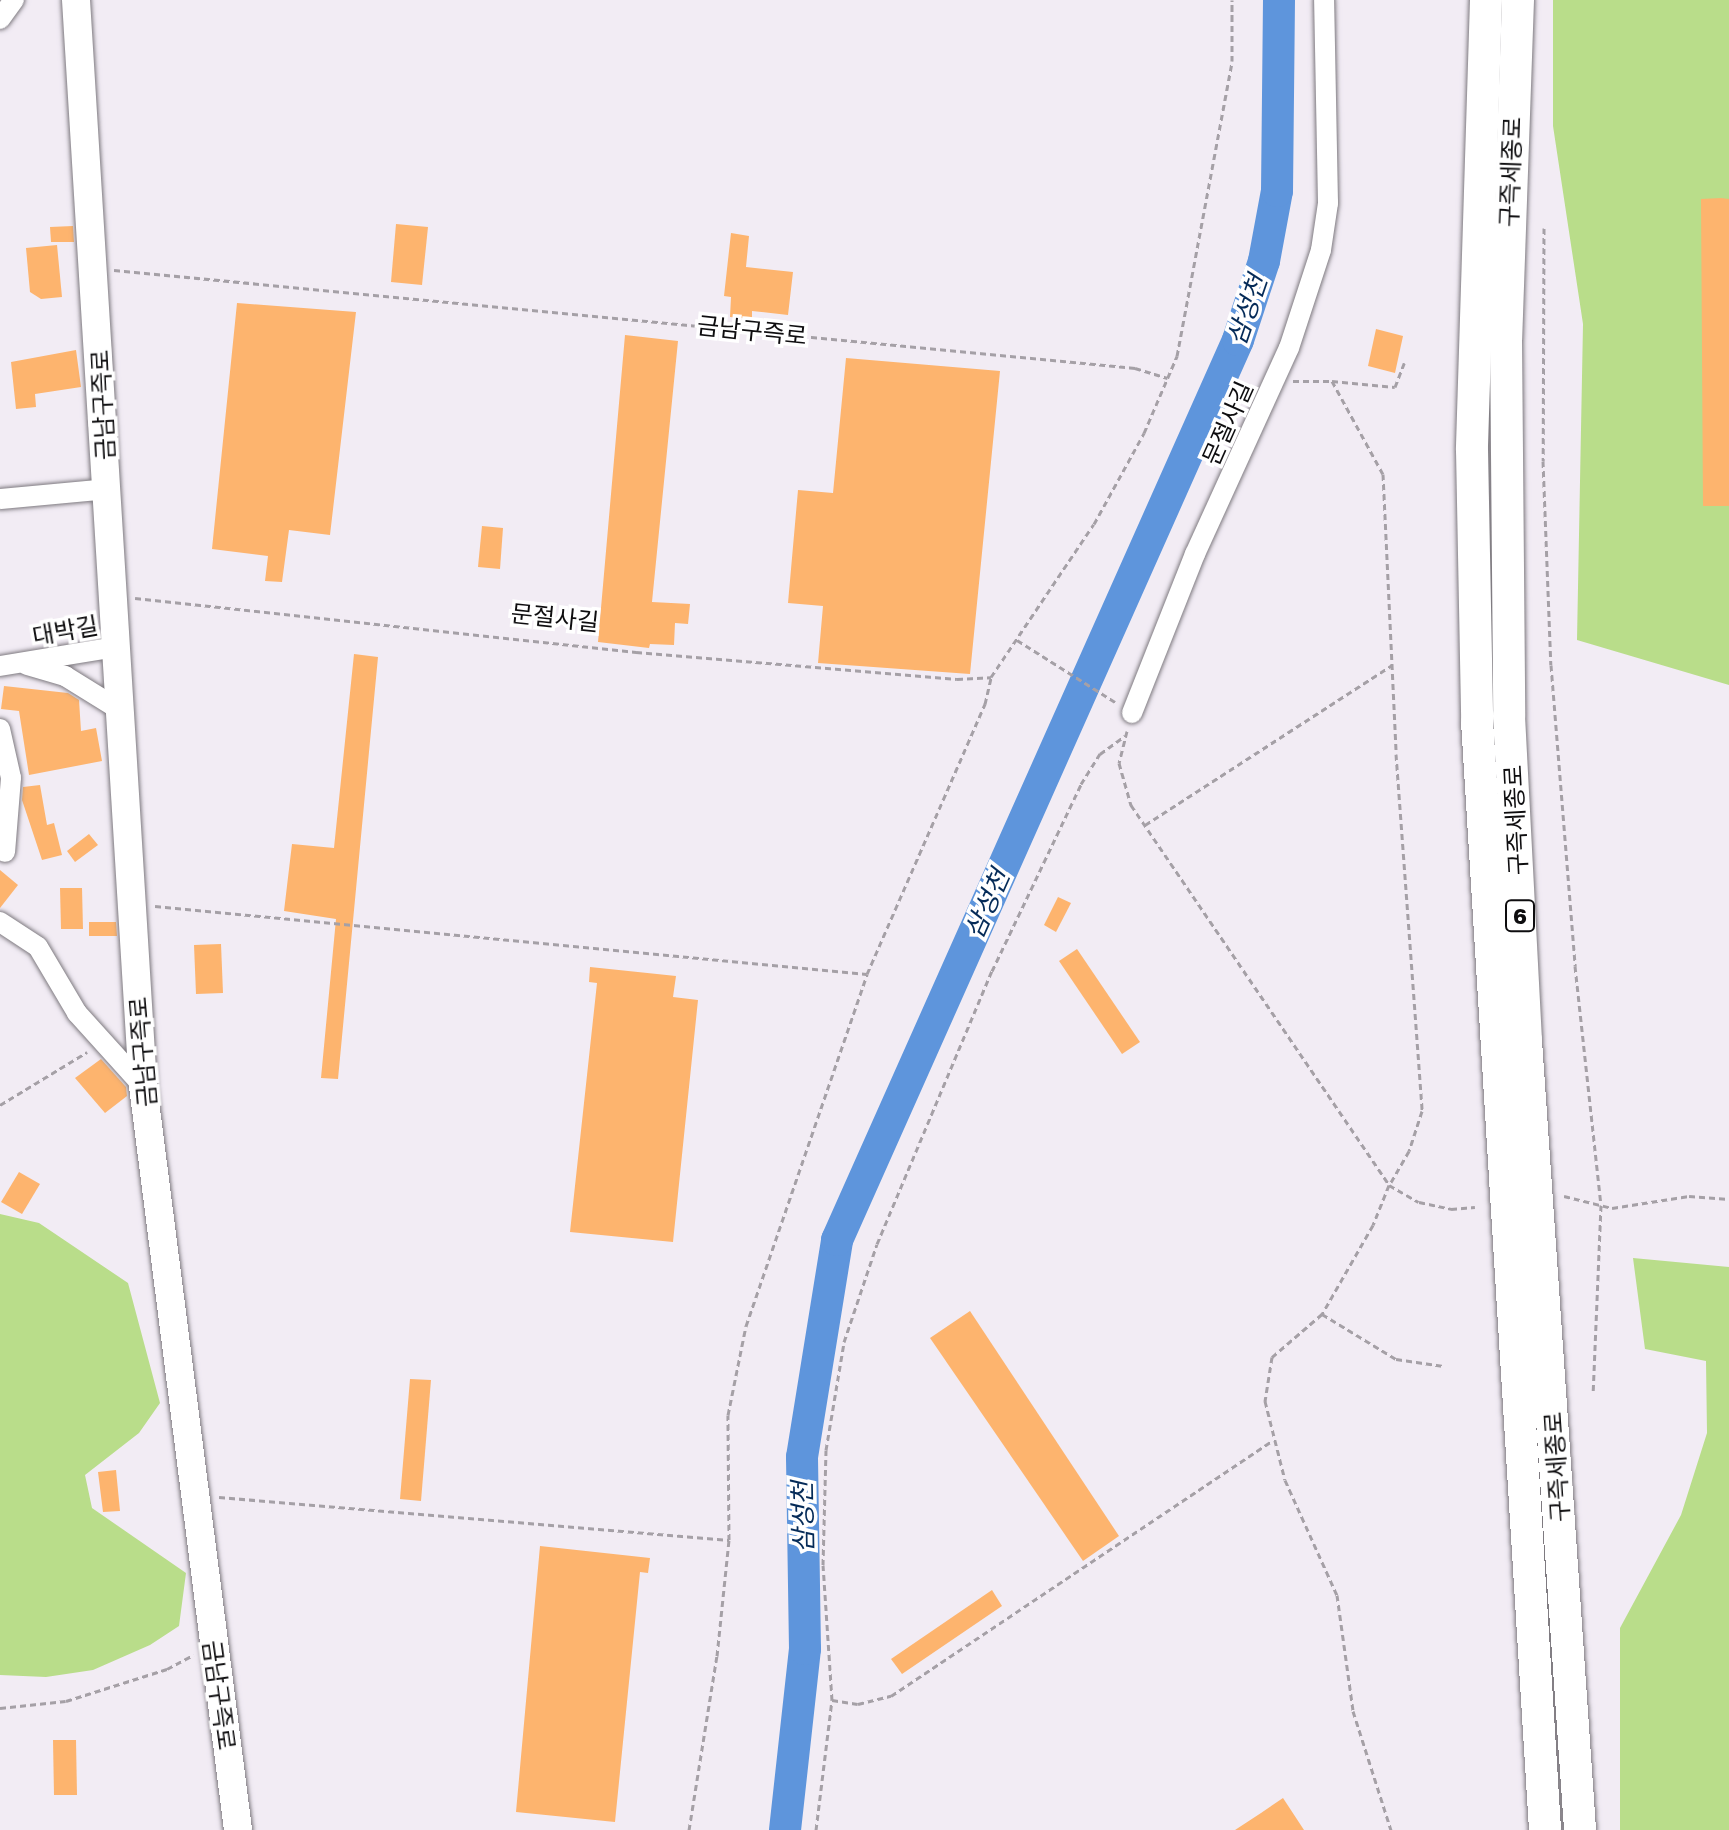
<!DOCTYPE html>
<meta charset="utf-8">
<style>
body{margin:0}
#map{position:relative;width:1729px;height:1830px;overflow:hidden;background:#f2ecf4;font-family:"Golos Text","Noto Sans KR",sans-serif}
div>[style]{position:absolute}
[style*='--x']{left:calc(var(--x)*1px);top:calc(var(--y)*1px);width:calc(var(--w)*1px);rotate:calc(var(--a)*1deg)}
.green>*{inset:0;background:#b9dd8a}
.river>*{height:32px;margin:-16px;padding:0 16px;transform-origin:16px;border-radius:16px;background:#5e95dc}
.building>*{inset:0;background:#fdb46e}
.path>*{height:3px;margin-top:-1.5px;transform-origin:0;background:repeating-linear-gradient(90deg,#a5a0a6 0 6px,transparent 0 10px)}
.roads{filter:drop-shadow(0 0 2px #7e7a80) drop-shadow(0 0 2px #7e7a80)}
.minor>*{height:20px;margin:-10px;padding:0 10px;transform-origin:10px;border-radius:10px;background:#fff}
.secondary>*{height:28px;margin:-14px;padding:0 14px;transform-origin:14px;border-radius:14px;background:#fff}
.trunk>*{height:32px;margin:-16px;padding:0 16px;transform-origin:16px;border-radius:16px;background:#fff}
span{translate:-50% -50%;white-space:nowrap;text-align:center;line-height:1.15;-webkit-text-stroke:7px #fff;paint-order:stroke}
.shield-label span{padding:2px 6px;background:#fff;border:2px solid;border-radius:6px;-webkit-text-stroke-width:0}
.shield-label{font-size:22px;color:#0e0d0f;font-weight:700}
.street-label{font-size:24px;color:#0e0d0f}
.water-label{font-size:26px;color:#052b58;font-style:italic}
</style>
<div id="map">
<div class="green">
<i style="clip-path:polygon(1553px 0,1729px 0,1729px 685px,1577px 640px,1583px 324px,1553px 126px)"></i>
<i style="clip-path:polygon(0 1214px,39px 1223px,128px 1283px,160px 1403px,139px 1433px,85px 1475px,92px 1508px,186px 1573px,179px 1626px,150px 1645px,93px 1670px,46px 1677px,0 1675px)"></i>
<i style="clip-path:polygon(1633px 1258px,1729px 1267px,1729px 1830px,1620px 1830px,1620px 1628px,1681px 1515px,1707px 1433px,1706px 1361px,1645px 1349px)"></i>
</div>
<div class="river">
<i style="--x:785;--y:1830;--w:182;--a:-83.7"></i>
<i style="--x:805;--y:1649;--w:192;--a:-90.9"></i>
<i style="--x:802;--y:1457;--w:220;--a:-80.8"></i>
<i style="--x:837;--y:1240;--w:985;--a:-65.98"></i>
<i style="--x:1238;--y:340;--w:83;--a:-71.8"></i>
<i style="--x:1264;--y:261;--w:71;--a:-79.5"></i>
<i style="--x:1277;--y:191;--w:191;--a:-89.4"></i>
</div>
<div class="building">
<i style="clip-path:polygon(1721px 198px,1729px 199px,1729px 506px,1703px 506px,1701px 199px)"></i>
<i style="clip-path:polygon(396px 224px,428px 227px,422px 285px,391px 282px)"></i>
<i style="clip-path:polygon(73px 226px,74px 242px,51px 242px,50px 227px)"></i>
<i style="clip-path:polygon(731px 233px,749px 236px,746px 267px,793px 272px,788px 315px,752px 311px,752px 319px,730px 317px,731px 297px,724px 296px)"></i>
<i style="clip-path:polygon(57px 245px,62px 297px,41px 299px,30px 292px,26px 248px)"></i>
<i style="clip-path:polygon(237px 303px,356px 312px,330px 535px,289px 530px,282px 582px,265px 581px,268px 556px,212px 549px)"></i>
<i style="clip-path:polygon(1376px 329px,1403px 336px,1395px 373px,1368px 366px)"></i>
<i style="clip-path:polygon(625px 335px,678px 341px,652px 602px,690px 604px,688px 624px,675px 623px,674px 645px,650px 644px,649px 648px,598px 642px)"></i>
<i style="clip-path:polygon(76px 350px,81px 387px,35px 394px,36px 407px,16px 409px,11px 362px)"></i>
<i style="clip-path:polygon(846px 358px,1000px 371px,970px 674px,818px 663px,823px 606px,788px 603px,798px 490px,833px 493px)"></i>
<i style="clip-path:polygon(482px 526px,503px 528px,500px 569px,478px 567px)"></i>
<i style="clip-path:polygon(354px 654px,378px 657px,338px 1079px,321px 1078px,336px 919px,284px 911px,292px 844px,334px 848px)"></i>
<i style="clip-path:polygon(4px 686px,68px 693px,79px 700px,81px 731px,96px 728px,102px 761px,29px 775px,19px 711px,1px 709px)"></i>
<i style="clip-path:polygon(40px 785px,47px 825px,54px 823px,62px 855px,42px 860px,22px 800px,23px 787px)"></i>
<i style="clip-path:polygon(89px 834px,98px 845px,75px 862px,67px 851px)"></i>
<i style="clip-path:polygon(0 870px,18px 885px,0 908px)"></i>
<i style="clip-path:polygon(60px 888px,82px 888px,83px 929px,61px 929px)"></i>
<i style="clip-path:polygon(1058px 897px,1071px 903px,1056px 932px,1044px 925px)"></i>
<i style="clip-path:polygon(89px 922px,116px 922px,117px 936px,89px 936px)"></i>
<i style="clip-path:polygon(221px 944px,223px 993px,196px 994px,194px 945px)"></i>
<i style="clip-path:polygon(1077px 949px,1140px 1042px,1122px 1054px,1059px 961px)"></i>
<i style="clip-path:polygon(590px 967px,676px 976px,673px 997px,698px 1000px,673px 1242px,570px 1232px,597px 983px,589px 982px)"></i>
<i style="clip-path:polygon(101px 1059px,126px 1087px,127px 1096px,105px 1113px,75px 1078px)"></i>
<i style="clip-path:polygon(19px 1172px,40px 1184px,22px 1214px,1px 1202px)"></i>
<i style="clip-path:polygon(970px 1311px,1119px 1536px,1083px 1561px,930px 1338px)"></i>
<i style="clip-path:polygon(410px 1379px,431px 1380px,421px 1501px,400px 1499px)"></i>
<i style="clip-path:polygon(116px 1470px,120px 1511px,103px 1512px,98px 1472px)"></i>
<i style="clip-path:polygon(540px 1546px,650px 1558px,648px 1573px,640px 1572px,615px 1822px,516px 1812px)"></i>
<i style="clip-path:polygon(992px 1590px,1002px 1606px,902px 1674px,891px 1659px)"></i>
<i style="clip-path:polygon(53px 1740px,76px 1740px,77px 1795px,54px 1795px)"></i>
<i style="clip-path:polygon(1283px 1798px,1304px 1830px,1235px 1830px,1261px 1813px)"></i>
</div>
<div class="path">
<i style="--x:1544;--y:228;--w:233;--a:90.2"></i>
<i style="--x:1543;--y:461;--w:204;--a:87.8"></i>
<i style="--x:1551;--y:665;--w:302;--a:85.4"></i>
<i style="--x:1575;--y:966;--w:240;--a:83.8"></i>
<i style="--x:1601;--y:1205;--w:187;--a:92.4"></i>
<i style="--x:114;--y:270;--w:1026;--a:5.48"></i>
<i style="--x:1135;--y:368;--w:34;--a:17"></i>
<i style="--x:1293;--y:381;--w:39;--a:0"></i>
<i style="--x:1332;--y:381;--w:106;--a:61.3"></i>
<i style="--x:1383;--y:474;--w:280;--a:87.3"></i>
<i style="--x:1396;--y:754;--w:358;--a:85.8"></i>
<i style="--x:1422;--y:1111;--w:42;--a:108"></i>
<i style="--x:1409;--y:1151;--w:39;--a:120"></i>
<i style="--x:1389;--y:1185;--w:34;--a:30"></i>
<i style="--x:1419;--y:1202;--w:33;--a:12"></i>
<i style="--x:1451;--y:1209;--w:24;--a:-5"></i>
<i style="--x:1332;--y:381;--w:63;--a:5.4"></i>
<i style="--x:1395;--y:387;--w:26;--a:-69"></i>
<i style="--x:135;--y:598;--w:504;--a:6.15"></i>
<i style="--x:636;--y:652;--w:322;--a:4.8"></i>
<i style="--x:957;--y:679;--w:34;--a:-3"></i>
<i style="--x:1017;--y:640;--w:116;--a:32.3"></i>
<i style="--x:1127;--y:731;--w:33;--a:104"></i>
<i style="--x:1119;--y:763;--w:44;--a:74.1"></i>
<i style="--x:1131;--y:805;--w:459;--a:55.8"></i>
<i style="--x:1389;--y:1185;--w:43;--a:111.8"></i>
<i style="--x:1373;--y:1225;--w:103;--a:119.8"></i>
<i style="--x:1322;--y:1314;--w:66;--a:139.3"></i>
<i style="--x:1272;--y:1357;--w:45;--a:99"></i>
<i style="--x:1265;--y:1401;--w:81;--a:75.8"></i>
<i style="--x:1285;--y:1480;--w:126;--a:65.7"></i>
<i style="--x:1337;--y:1595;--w:117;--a:82.1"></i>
<i style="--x:1353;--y:1711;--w:125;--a:72.3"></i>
<i style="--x:1145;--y:825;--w:294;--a:-32.9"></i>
<i style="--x:155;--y:906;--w:715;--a:5.46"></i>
<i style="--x:0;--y:1105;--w:102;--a:-31.3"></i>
<i style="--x:1564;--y:1196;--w:49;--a:14"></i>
<i style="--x:1612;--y:1208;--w:78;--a:-8.9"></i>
<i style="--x:1689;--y:1196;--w:40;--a:4.3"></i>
<i style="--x:1322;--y:1314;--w:87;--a:31.3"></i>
<i style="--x:1396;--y:1359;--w:48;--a:8.5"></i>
<i style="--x:219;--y:1497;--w:512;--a:4.82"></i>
<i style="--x:832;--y:1700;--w:26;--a:9"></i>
<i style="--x:858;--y:1704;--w:34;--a:-14"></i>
<i style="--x:891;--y:1696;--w:457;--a:-33.8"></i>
<i style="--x:0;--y:1708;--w:66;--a:-6.1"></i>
<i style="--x:66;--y:1701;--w:106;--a:-17.6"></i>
<i style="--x:167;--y:1669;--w:30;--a:-28"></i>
<i style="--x:689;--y:1830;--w:176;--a:-80.9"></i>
<i style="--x:717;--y:1656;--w:117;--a:-84.1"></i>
<i style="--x:729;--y:1540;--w:125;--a:-90.5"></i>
<i style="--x:728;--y:1415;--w:91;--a:-78.6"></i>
<i style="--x:746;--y:1326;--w:372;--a:-71"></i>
<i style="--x:867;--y:974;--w:295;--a:-66.4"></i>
<i style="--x:985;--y:704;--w:28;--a:-77"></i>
<i style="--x:991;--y:677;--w:184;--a:-56.1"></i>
<i style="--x:1094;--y:524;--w:104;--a:-61.2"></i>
<i style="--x:1144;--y:433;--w:84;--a:-66.8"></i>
<i style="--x:1177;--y:356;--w:300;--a:-79.4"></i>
<i style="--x:1232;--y:61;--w:61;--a:-90"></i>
<i style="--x:816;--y:1830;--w:131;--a:-83"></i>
<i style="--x:832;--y:1700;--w:135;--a:-93.8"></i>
<i style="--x:823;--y:1565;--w:115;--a:-88.5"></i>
<i style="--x:826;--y:1450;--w:109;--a:-80.5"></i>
<i style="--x:844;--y:1342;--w:103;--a:-71.4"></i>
<i style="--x:877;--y:1244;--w:296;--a:-67.2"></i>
<i style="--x:992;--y:971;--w:207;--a:-64.5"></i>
<i style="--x:1081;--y:784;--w:36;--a:-58"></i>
<i style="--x:1100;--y:754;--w:31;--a:-36"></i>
</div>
<div class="roads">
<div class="minor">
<i style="--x:0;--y:19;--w:24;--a:-54"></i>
<i style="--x:0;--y:499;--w:107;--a:-5.3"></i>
<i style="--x:27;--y:665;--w:40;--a:16"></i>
<i style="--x:65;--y:676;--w:65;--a:31.7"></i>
<i style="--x:0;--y:666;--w:118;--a:-9.3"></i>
<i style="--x:1132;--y:713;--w:171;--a:-68.4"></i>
<i style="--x:1195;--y:554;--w:226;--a:-65.5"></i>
<i style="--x:1289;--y:348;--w:103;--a:-71.9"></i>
<i style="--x:1321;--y:250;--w:48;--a:-81.5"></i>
<i style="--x:1328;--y:203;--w:203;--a:-91.1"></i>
<i style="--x:0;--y:729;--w:50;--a:77.3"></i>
<i style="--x:11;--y:778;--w:74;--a:94.6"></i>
<i style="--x:0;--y:922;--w:45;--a:33.3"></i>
<i style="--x:38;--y:947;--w:77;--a:59.4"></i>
<i style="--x:77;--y:1013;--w:98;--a:47.9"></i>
</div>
<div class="secondary">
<i style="--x:76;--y:0;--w:1088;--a:86.47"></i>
<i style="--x:143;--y:1086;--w:750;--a:82.72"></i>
</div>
<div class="trunk">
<i style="--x:1486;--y:0;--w:450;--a:91.8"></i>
<i style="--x:1472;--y:450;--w:271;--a:88.9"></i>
<i style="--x:1477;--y:721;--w:1111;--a:86.49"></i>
<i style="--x:1518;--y:0;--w:339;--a:92"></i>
<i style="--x:1506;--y:339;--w:377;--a:89.5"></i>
<i style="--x:1509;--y:716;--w:325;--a:87"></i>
<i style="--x:1526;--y:1041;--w:791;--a:86.08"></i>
</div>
</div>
<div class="shield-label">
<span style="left:1520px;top:916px">6</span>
</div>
<div class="street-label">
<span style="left:1510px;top:172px;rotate:-88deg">구즉세종로</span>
<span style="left:752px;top:330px;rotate:6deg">금남구즉로</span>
<span style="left:102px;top:405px;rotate:-93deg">금남구즉로</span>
<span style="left:1227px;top:423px;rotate:-66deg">문절사길</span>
<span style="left:555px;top:617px;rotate:6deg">문절사길</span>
<span style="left:65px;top:630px;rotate:-10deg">대박길</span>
<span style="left:1515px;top:820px;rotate:-93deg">구즉세종로</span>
<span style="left:142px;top:1052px;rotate:-95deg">금남구즉로</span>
<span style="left:1556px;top:1467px;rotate:-94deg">구즉세종로</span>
<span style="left:220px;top:1695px;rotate:82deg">금남구즉로</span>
</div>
<div class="water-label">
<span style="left:1247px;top:310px;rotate:-71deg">삼성천</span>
<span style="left:987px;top:904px;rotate:-66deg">삼성천</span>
<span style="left:803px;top:1517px;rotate:-91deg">삼성천</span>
</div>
</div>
